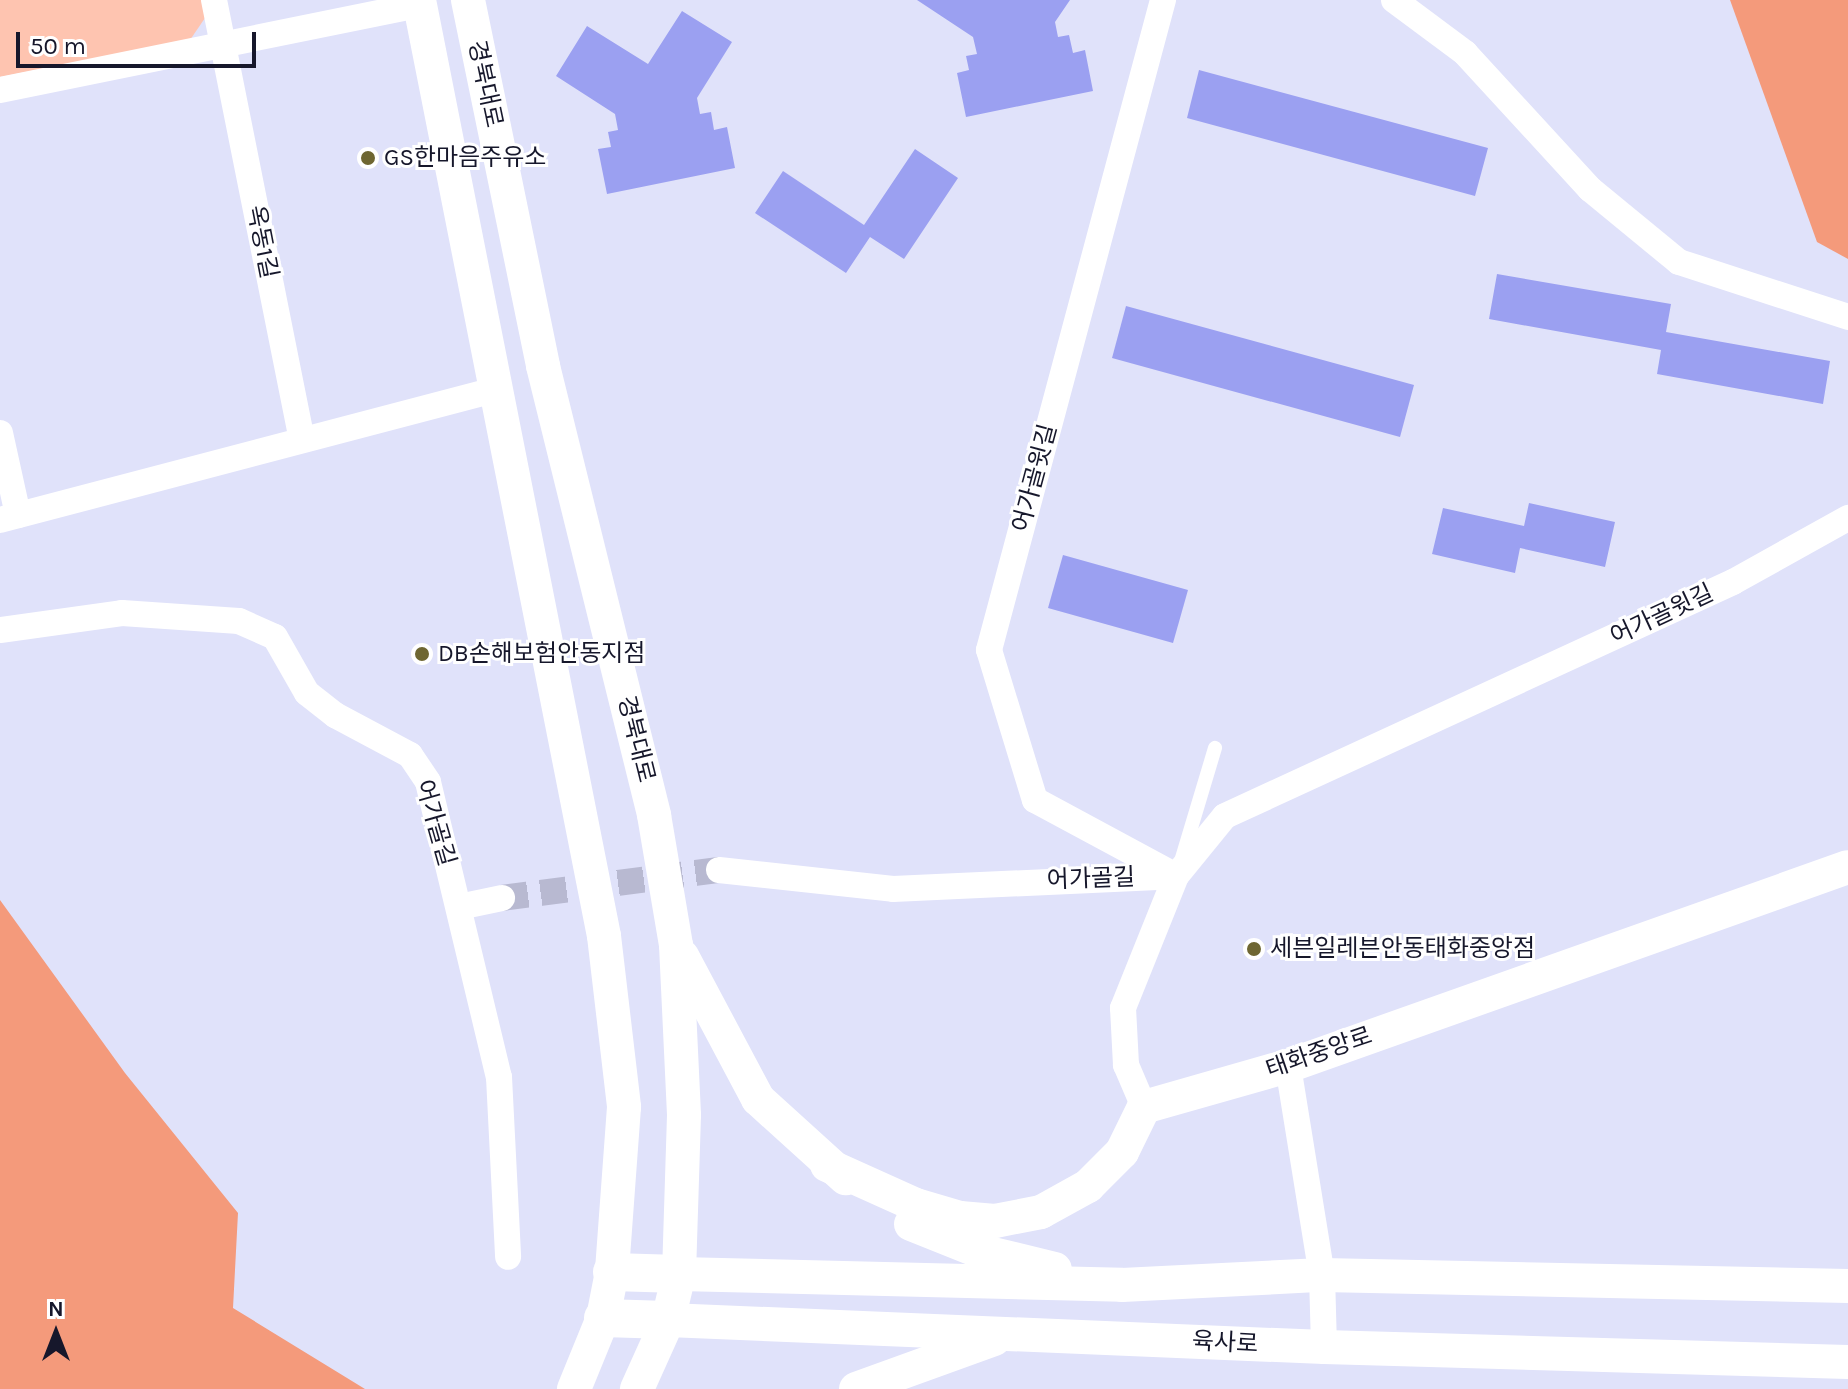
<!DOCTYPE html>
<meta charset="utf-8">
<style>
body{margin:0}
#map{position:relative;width:1848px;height:1389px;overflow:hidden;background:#e0e2fa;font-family:Karla,"Noto Sans KR",sans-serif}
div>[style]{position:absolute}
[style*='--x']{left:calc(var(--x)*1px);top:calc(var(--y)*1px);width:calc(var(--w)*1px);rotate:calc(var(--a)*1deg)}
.green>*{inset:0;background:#fec4b0}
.forest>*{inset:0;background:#f49a7b}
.building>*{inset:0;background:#9ba0f1}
.minor-tunnel>*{height:26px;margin-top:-13px;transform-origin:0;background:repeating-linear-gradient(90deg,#b8b9d1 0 26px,transparent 0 39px)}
.service>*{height:14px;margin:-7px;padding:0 7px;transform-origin:7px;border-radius:7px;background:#fff}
.minor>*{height:26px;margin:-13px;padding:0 13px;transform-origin:13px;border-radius:13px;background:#fff}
.tertiary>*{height:34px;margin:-17px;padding:0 17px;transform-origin:17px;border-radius:17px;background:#fff}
.secondary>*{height:38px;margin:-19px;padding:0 19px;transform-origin:19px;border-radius:19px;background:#fff}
.dots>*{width:22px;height:22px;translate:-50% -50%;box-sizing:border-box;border:4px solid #fff;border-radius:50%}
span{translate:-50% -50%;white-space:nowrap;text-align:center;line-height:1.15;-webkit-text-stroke:6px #fff;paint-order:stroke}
.street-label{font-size:24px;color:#16172b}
.poi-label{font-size:24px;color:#16172b}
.left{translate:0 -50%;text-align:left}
.north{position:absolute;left:16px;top:1293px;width:80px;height:80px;-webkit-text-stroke:6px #fff;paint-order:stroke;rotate:0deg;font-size:22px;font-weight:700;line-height:32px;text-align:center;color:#16172b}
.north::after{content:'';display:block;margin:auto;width:28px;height:36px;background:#16172b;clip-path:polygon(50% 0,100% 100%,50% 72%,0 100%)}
.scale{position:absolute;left:16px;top:32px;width:240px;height:36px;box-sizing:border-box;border:4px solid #16172b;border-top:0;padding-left:10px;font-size:24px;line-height:28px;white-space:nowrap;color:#16172b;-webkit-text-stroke:6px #fff;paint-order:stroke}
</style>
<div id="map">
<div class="green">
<i style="clip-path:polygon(0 0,202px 0,205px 18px,190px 40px,0 77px)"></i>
</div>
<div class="forest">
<i style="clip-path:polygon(1730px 0,1848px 0,1848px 259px,1817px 242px)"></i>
<i style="clip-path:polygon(0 900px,125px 1073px,238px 1213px,233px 1308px,365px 1389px,0 1389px)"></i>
</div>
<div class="building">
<i style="clip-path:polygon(917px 0,1070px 0,1055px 22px,1058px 37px,1069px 35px,1073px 53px,1085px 50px,1093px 91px,966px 117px,957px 73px,969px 70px,966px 56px,977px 54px,973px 37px)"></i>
<i style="clip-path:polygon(682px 11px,732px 42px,697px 98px,700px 114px,711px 112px,714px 130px,727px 127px,735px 168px,607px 194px,598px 149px,611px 147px,608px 132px,618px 130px,615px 114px,556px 76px,587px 26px,648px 64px)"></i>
<i style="clip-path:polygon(1199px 70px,1488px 148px,1475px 196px,1187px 118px)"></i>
<i style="clip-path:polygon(915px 149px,958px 178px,904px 259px,870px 237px,846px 273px,755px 213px,783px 171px,864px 225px)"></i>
<i style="clip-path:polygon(1497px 274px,1671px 304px,1666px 332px,1830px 361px,1823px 404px,1657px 374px,1661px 350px,1489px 319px)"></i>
<i style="clip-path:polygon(1126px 306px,1414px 385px,1400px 437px,1112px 358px)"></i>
<i style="clip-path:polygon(1529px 503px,1615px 522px,1605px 567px,1520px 548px,1515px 573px,1432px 554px,1443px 508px,1524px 526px)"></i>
<i style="clip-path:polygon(1063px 555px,1188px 590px,1173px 643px,1048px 608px)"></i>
</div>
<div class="minor-tunnel">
<i style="--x:502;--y:898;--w:219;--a:-7.4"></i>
</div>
<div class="service">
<i style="--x:1182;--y:858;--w:115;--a:-73.3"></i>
</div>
<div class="minor">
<i style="--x:214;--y:0;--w:448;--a:78.7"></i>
<i style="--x:1163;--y:0;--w:673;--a:104.99"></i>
<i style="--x:989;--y:650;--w:157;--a:73"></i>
<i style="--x:1035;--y:800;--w:160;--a:28.3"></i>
<i style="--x:1394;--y:0;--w:89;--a:36.7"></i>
<i style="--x:1465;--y:53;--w:185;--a:47.4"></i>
<i style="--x:1590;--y:189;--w:115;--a:39.4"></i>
<i style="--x:1679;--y:262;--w:178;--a:18"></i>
<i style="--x:0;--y:90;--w:428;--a:-11.5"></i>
<i style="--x:0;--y:433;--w:84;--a:77.6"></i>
<i style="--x:0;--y:520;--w:515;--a:-14.74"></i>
<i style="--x:0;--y:630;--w:123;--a:-7.9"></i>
<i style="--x:122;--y:613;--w:117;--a:3.9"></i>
<i style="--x:239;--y:621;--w:39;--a:24"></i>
<i style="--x:275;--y:637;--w:64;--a:60.3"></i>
<i style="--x:307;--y:693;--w:36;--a:38"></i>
<i style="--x:335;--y:715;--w:85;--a:28.1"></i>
<i style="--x:410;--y:755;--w:32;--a:56"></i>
<i style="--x:428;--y:782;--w:303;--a:76.5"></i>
<i style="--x:499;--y:1077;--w:180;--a:87.1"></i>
<i style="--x:719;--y:870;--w:175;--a:6.2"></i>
<i style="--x:893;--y:889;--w:281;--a:-2.6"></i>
<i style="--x:459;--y:907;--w:44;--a:-11.8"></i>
<i style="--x:1288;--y:1066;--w:212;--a:80.8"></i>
<i style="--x:1322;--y:1275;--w:72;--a:88.4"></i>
<i style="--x:1144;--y:1107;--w:46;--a:-113.2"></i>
<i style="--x:1126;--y:1065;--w:57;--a:-93"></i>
<i style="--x:1123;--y:1008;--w:142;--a:-68.1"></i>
<i style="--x:1176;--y:876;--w:77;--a:-50.8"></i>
<i style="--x:1225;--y:816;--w:559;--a:-24.73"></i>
<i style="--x:1733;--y:582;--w:132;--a:-29.1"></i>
</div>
<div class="tertiary">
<i style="--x:419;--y:0;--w:954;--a:78.82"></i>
<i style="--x:604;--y:936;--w:172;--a:83.3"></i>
<i style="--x:624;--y:1107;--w:165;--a:94.2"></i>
<i style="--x:612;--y:1272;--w:47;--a:101.1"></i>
<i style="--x:603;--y:1318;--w:77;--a:112.2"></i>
<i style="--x:468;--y:0;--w:374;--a:78.4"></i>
<i style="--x:543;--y:366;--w:463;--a:76.1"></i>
<i style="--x:654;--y:815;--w:132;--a:80.4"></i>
<i style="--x:676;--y:945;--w:170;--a:87.3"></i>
<i style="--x:684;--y:1115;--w:159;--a:91.8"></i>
<i style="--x:679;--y:1274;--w:47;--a:103.4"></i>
<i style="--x:668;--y:1320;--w:76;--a:114.2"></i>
<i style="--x:682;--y:956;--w:162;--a:62"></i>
<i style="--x:758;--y:1099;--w:118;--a:42.2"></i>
<i style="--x:827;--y:1165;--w:98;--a:24.2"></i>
<i style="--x:916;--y:1205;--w:46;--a:16.5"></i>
<i style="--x:960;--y:1218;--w:35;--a:5"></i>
<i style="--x:995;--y:1221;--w:47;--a:-11.1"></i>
<i style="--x:1041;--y:1212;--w:54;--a:-29"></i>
<i style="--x:1088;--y:1186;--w:48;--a:-45"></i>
<i style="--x:1122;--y:1152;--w:50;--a:-63.9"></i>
<i style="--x:1144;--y:1107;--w:150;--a:-15.9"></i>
<i style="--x:1288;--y:1066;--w:594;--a:-19.56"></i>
<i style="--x:911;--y:1224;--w:70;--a:21.8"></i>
<i style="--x:976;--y:1250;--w:81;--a:13.5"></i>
<i style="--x:679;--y:1274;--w:443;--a:1.4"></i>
<i style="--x:1122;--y:1285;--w:200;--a:-2.9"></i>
<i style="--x:1322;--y:1275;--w:526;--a:1.2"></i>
<i style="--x:668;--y:1320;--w:657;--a:2.36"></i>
<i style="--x:1324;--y:1347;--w:524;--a:1.64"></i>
<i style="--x:856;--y:1389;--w:147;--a:-19.9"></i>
</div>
<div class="secondary">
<i style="--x:612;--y:1272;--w:67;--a:1.7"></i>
<i style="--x:603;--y:1318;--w:65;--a:1.8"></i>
</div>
<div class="dots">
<i style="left:368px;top:158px;background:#6e6632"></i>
<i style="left:422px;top:654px;background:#6e6632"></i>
<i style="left:1254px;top:949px;background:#6e6632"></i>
</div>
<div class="street-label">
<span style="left:485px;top:84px;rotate:78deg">경북대로</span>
<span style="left:262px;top:242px;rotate:79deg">옥동1길</span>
<span style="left:1035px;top:478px;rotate:-75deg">어가골윗길</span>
<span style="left:1662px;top:615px;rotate:-25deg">어가골윗길</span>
<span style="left:636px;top:739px;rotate:76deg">경북대로</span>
<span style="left:435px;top:823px;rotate:74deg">어가골길</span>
<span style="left:1091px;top:879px;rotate:-2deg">어가골길</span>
<span style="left:1319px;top:1053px;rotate:-19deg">태화중앙로</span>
<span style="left:1225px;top:1343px;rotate:3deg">육사로</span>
</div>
<div class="poi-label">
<span class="left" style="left:384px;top:158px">GS한마음주유소</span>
<span class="left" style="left:438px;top:654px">DB손해보험안동지점</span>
<span class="left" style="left:1270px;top:949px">세븐일레븐안동태화중앙점</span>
</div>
<div class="north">N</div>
<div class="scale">50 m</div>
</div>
